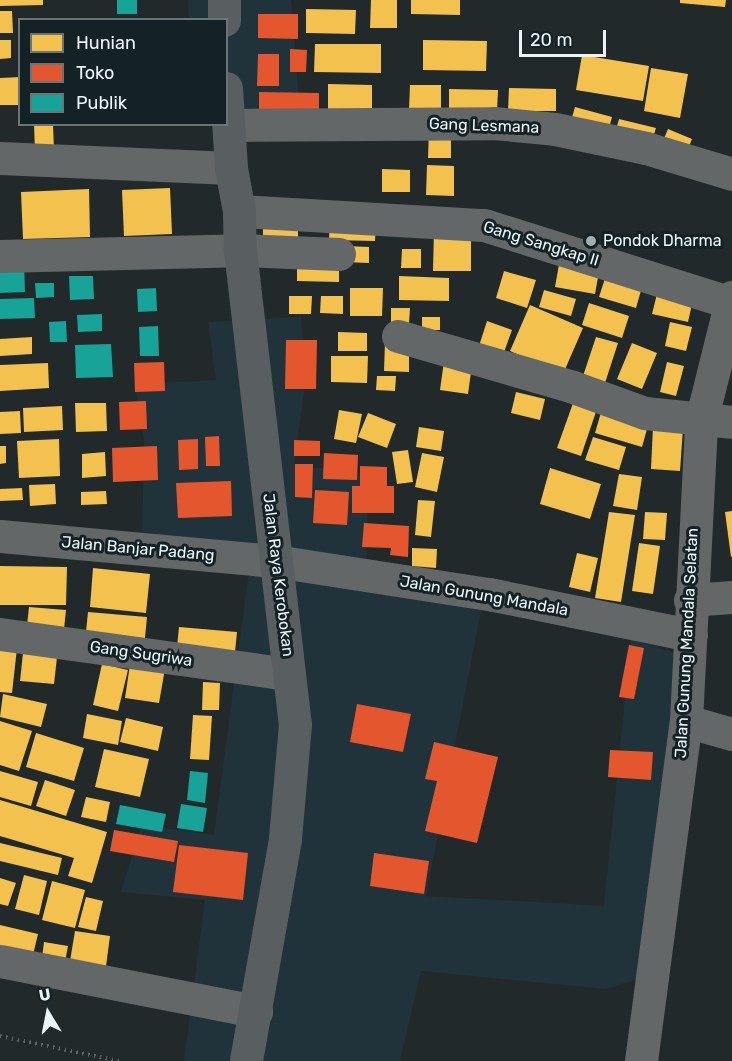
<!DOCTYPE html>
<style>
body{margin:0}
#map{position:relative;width:732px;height:1061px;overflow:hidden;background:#22292b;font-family:Rubik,sans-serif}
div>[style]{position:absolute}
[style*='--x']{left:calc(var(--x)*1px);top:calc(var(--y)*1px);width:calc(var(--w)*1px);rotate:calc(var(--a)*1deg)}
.built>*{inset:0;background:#20333a}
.homes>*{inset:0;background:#f2c14e}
.shops>*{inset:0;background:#e4572e}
.public>*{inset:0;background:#17a398}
.path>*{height:4px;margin-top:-2px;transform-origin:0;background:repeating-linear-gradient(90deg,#616465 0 1.5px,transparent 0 6px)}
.street>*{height:33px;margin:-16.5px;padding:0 16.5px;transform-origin:16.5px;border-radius:16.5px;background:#646768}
.primary>*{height:33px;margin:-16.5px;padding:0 16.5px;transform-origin:16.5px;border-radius:16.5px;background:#595f61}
.dots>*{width:16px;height:16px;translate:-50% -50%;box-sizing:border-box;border:3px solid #142125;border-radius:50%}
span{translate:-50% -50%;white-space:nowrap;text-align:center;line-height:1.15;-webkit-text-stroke:6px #142125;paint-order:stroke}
.street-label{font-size:16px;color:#ebf4f7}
.poi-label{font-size:16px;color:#ebf4f7}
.left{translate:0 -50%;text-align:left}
.legend{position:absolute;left:18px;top:18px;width:210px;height:108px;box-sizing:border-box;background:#142125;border:2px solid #6a7579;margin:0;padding:8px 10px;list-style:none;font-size:18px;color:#ebf4f7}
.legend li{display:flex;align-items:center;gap:12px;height:30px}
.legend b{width:30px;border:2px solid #6a7579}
.north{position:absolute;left:18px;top:983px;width:60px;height:60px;-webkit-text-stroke:4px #142125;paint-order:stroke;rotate:350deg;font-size:16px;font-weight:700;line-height:24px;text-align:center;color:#ebf4f7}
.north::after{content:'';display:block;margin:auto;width:21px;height:27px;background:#ebf4f7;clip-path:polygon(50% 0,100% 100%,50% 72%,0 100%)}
.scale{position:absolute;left:519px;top:30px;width:87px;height:27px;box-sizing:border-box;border:3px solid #ebf4f7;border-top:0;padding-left:8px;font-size:18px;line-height:21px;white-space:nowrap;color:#ebf4f7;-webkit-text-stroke:4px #142125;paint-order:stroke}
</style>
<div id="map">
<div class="built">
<i style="clip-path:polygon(188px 0,291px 0,300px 113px,227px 118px,226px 20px,189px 19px)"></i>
<i style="clip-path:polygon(301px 317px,305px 385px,294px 465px,368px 474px,366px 590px,481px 610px,426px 896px,604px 906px,631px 639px,707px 663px,678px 745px,662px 971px,606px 989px,421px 971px,400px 1061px,184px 1061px,205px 900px,121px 892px,141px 825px,214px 835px,249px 571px,142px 544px,144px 441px,135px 384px,216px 380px,208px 322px)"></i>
</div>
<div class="homes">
<i style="clip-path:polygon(0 0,43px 0,43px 5px,0 6px)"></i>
<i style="clip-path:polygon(371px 0,397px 0,397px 28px,370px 28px)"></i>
<i style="clip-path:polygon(411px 0,460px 0,460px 15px,411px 14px)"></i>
<i style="clip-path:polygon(680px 0,726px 0,725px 7px,680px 3px)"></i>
<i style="clip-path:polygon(306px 9px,356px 10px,355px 34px,306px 33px)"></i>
<i style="clip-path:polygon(0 11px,12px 11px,13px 33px,0 33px)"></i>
<i style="clip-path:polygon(0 40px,11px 40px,11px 58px,0 59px)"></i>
<i style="clip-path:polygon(423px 40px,487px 41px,486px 71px,423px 70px)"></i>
<i style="clip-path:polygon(315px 44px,381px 44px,381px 73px,314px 72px)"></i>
<i style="clip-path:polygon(582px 55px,649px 66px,643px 101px,576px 90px)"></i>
<i style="clip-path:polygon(651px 68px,688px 74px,680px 118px,644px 111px)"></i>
<i style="clip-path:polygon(20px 77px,20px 105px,0 105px,0 78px)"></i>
<i style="clip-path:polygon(328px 84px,372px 85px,372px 110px,328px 109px)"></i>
<i style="clip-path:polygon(410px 85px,441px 85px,441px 110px,409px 110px)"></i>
<i style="clip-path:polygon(509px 88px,556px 89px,556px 111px,508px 111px)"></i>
<i style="clip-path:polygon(449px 89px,498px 90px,497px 112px,449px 112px)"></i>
<i style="clip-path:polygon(575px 107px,612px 117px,606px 139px,569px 128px)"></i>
<i style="clip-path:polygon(619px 119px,656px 128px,650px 147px,614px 137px)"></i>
<i style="clip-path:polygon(34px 124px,53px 124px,54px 151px,35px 152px)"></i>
<i style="clip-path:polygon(429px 129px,451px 129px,451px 158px,428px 158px)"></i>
<i style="clip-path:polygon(668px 129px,692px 139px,684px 158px,660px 148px)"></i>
<i style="clip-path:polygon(427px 165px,454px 166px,454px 196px,426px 195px)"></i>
<i style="clip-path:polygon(382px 169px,410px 170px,410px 192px,382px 192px)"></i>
<i style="clip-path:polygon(170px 188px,172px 234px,124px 236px,122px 190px)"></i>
<i style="clip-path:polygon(89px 189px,90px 237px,23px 239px,21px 192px)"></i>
<i style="clip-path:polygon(263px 218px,298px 219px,298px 247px,263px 246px)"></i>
<i style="clip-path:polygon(330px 218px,376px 220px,375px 241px,329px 240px)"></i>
<i style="clip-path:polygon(471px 227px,471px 271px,433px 271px,434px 228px)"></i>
<i style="clip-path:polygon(345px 246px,369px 247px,369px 263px,345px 262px)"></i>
<i style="clip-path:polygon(402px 249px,421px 249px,421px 268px,401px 268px)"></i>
<i style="clip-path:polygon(560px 259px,600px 266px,595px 294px,555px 287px)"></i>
<i style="clip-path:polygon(297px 261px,339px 261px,339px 282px,297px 281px)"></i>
<i style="clip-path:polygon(608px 269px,644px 280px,636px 308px,599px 297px)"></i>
<i style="clip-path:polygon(504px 271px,536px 280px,527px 308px,496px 298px)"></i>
<i style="clip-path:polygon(399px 276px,449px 278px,449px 301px,399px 300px)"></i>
<i style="clip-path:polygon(659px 286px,694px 295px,688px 322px,652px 314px)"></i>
<i style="clip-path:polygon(350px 288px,383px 288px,382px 316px,350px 316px)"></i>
<i style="clip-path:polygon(544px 290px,576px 299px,571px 316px,539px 307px)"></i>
<i style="clip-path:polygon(289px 296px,312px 296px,311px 314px,289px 314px)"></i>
<i style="clip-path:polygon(321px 296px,343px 296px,343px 314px,320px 313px)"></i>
<i style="clip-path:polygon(589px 303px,629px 316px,622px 338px,582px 325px)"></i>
<i style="clip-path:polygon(530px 305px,583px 328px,563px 374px,510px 351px)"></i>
<i style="clip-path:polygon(391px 308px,410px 308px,409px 323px,391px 323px)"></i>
<i style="clip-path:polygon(422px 317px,440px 317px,440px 330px,422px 330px)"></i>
<i style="clip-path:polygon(487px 321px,512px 330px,503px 355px,479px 346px)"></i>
<i style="clip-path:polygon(670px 322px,692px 327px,686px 351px,665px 346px)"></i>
<i style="clip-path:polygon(338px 332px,367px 333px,367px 351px,338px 351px)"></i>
<i style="clip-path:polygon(32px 337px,32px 354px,0 356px,0 339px)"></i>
<i style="clip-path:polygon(596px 337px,618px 343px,605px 383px,583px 376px)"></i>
<i style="clip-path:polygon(385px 342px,409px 342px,409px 372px,384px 371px)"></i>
<i style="clip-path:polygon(632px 343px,657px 353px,642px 389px,617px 379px)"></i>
<i style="clip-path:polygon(331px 356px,368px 356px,367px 383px,331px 382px)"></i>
<i style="clip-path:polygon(444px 361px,472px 365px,468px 394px,440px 390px)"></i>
<i style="clip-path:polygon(667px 362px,684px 366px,676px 396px,660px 392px)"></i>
<i style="clip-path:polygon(48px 363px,49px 388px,0 391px,0 365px)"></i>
<i style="clip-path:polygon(377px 376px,396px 376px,395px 391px,376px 390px)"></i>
<i style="clip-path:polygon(516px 392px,545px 399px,540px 420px,511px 413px)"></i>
<i style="clip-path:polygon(577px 392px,600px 400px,581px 456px,557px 448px)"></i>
<i style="clip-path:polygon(75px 403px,106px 403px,107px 431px,76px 432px)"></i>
<i style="clip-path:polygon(62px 406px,63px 430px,24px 432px,23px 408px)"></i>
<i style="clip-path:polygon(602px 409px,649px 422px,642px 447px,595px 433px)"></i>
<i style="clip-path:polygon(339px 410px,362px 414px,356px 443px,334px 439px)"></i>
<i style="clip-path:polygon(20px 411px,21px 433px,0 434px,0 412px)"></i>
<i style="clip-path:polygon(368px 413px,396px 424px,387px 448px,358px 437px)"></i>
<i style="clip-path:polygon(653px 426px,683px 428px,680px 471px,651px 469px)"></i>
<i style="clip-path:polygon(419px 427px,444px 431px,441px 451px,416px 447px)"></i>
<i style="clip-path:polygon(593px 437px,626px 447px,619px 470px,585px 460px)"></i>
<i style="clip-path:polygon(59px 439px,60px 476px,19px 478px,17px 441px)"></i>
<i style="clip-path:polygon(0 446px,6px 446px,6px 463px,0 464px)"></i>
<i style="clip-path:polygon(408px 450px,413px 482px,397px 484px,392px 452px)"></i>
<i style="clip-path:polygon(105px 452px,106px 476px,82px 478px,82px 454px)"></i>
<i style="clip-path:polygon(422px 453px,444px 457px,437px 492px,415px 487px)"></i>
<i style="clip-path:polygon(550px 468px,601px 484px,590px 519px,540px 504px)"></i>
<i style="clip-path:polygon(619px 474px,642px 477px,637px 510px,613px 506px)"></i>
<i style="clip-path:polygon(55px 484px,56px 504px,30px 506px,29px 485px)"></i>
<i style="clip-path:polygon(22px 488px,23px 500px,0 501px,0 489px)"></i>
<i style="clip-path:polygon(106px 491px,107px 504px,81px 505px,81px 492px)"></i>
<i style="clip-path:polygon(418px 500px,435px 501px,431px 537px,415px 535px)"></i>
<i style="clip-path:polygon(732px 511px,732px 556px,731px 557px,725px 512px)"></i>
<i style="clip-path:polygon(609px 512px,635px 515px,621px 602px,595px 598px)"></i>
<i style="clip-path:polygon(645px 512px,667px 513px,665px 540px,643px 539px)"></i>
<i style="clip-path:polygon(639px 543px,660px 546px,653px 594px,632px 591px)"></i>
<i style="clip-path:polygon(412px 548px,437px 549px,436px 568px,412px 566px)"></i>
<i style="clip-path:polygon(577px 553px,598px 558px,590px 592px,569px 587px)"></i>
<i style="clip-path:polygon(0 566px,67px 567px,66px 605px,0 605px)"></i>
<i style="clip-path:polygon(93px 568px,150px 574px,146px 613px,90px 607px)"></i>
<i style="clip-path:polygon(29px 607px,66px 610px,63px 639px,26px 635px)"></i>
<i style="clip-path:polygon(88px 612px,147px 617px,144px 648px,85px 642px)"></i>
<i style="clip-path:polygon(179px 627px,237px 632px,234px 662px,176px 657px)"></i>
<i style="clip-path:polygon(0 646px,17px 648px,12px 693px,0 692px)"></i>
<i style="clip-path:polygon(23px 653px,57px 657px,54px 684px,20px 681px)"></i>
<i style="clip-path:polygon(131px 658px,166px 663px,159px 703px,125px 698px)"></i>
<i style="clip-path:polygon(102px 664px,128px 670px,118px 711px,93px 705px)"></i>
<i style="clip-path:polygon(203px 682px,220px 683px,219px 710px,202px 710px)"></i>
<i style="clip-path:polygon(3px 694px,47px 704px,41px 727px,0 717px)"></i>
<i style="clip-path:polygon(87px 714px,122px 721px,118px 745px,83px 738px)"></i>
<i style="clip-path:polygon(193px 715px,212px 716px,209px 760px,190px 759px)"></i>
<i style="clip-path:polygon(126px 718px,163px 727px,158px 751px,120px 742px)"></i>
<i style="clip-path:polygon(0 721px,32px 731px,19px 771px,0 765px)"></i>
<i style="clip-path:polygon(36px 733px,84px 748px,74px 781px,26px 767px)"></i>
<i style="clip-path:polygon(104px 749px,149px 759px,140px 797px,95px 787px)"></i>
<i style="clip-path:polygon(0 771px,38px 782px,31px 806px,0 797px)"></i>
<i style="clip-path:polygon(45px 780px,75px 790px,66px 816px,36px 806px)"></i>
<i style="clip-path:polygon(86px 797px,110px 802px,106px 822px,81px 817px)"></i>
<i style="clip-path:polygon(0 800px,107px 832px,92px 883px,68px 876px,74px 858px,0 836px)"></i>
<i style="clip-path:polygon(0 843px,62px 858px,58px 875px,0 861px)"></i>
<i style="clip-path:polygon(24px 875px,47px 881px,39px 915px,15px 909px)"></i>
<i style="clip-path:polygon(0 878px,16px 883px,8px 906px,0 904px)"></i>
<i style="clip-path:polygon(52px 881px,85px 890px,75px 928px,42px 920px)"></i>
<i style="clip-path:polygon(86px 897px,103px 901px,96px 931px,78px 927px)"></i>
<i style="clip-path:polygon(0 925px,38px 934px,32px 959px,0 951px)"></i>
<i style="clip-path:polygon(75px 931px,110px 936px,106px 966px,70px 961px)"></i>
<i style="clip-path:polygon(44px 942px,68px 946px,65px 962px,42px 958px)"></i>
</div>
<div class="shops">
<i style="clip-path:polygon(258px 14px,298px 14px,298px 39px,258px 38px)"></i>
<i style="clip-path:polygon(290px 49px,307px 50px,306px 72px,290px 72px)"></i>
<i style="clip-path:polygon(258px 54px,279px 54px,279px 86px,257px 86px)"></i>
<i style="clip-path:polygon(259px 92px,319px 93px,319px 111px,259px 111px)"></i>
<i style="clip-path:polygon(286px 340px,317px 340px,316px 389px,285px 389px)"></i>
<i style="clip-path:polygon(164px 362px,165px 391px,135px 392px,134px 363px)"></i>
<i style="clip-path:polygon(146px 401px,147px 429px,120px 430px,119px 402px)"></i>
<i style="clip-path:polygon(219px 436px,220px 466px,206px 466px,205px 437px)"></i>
<i style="clip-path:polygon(198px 439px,198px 469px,179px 470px,178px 440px)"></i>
<i style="clip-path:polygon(294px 440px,320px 441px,320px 456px,294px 456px)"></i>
<i style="clip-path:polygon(157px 446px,158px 480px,113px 482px,112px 448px)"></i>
<i style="clip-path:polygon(324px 453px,358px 455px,357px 480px,323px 479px)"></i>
<i style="clip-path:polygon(295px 464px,313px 464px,312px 498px,295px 497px)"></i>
<i style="clip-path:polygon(360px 466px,387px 467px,387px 486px,394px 486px,394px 513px,352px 513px,352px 486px,360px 486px)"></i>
<i style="clip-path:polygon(231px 481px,232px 516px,178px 518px,176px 483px)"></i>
<i style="clip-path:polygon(315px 490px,349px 492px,347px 525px,313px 523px)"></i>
<i style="clip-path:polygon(364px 523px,409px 526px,408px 557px,390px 555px,391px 548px,362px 547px)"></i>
<i style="clip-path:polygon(629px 645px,644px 648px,634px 699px,619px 697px)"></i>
<i style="clip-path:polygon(357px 704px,411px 714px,403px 752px,350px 742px)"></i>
<i style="clip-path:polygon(434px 742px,498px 757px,477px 843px,425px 831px,437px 781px,425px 779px)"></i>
<i style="clip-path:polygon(610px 750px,653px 752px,651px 780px,608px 777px)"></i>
<i style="clip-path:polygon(114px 830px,178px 841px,174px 862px,110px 851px)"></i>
<i style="clip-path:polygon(179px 845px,248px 853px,243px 900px,173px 892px)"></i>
<i style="clip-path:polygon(374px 853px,429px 861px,424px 894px,370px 886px)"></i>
</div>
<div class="public">
<i style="clip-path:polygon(117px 0,137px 0,137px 14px,117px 14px)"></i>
<i style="clip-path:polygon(24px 261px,25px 292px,0 293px,0 262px)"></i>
<i style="clip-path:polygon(69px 276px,93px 276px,94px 299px,70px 300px)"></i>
<i style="clip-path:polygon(35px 283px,54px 283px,54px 297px,36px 298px)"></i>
<i style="clip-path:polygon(156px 288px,157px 311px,138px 312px,137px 289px)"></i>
<i style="clip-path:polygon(34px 298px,35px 318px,0 319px,0 299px)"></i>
<i style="clip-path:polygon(102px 314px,102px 331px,78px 332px,77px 315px)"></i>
<i style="clip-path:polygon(66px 321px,67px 342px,50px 342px,49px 322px)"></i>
<i style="clip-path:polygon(158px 326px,159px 356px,140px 356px,139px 327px)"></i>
<i style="clip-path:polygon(111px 344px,113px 377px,76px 378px,75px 345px)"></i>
<i style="clip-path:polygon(190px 771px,208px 773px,205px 803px,187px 800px)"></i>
<i style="clip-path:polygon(181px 804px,207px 808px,203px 832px,177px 828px)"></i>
<i style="clip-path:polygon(120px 805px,166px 814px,162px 832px,116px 824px)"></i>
</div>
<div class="path">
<i style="--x:0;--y:1036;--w:122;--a:11.9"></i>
</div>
<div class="street">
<i style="--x:229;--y:125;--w:265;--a:-0.4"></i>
<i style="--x:494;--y:123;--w:61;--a:5.6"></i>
<i style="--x:555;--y:129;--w:93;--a:11.8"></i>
<i style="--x:646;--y:148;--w:90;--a:16.8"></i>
<i style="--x:0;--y:158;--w:231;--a:2.5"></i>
<i style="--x:239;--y:211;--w:245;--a:3.3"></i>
<i style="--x:484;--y:225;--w:259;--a:17.5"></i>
<i style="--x:0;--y:256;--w:240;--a:-1.4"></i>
<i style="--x:240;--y:250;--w:99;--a:2.3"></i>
<i style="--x:398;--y:336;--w:182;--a:16.2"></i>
<i style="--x:573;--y:387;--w:77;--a:19.9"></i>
<i style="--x:645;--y:413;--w:87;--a:5.9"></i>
<i style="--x:0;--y:536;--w:276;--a:5.2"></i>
<i style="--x:275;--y:561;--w:217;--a:8.8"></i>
<i style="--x:489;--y:594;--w:206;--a:11.5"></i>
<i style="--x:690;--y:600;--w:42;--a:-4.1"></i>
<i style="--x:0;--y:634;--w:284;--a:7.9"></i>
<i style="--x:686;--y:721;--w:48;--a:15.8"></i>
<i style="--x:0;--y:961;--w:261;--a:11.1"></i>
<i style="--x:641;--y:1061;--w:343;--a:-82.5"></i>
<i style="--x:686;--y:721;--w:300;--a:-87.1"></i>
<i style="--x:701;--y:421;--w:128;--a:-76"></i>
</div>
<div class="primary">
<i style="--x:224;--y:0;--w:20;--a:90"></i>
<i style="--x:226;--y:88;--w:80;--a:86.4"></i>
<i style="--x:231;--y:168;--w:44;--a:79.5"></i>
<i style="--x:239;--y:211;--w:39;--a:89"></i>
<i style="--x:240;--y:250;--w:477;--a:83.4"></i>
<i style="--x:295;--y:724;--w:115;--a:95"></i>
<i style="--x:285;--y:839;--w:225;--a:100"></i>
</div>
<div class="dots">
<i style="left:591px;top:241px;background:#a5adb0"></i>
</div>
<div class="street-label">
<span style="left:484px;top:126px;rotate:2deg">Gang Lesmana</span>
<span style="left:541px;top:244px;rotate:17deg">Gang Sangkap II</span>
<span style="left:138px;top:549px;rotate:5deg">Jalan Banjar Padang</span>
<span style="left:278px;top:575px;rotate:83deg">Jalan Raya Kerobokan</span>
<span style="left:484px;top:596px;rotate:10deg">Jalan Gunung Mandala</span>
<span style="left:687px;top:643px;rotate:-87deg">Jalan Gunung Mandala Selatan</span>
<span style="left:141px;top:654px;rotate:8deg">Gang Sugriwa</span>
</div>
<div class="poi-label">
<span class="left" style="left:603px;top:241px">Pondok Dharma</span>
</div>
<ul class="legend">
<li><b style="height:16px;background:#f2c14e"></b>Hunian</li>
<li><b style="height:16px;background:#e4572e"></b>Toko</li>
<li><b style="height:16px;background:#17a398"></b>Publik</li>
</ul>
<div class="north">U</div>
<div class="scale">20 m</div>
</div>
